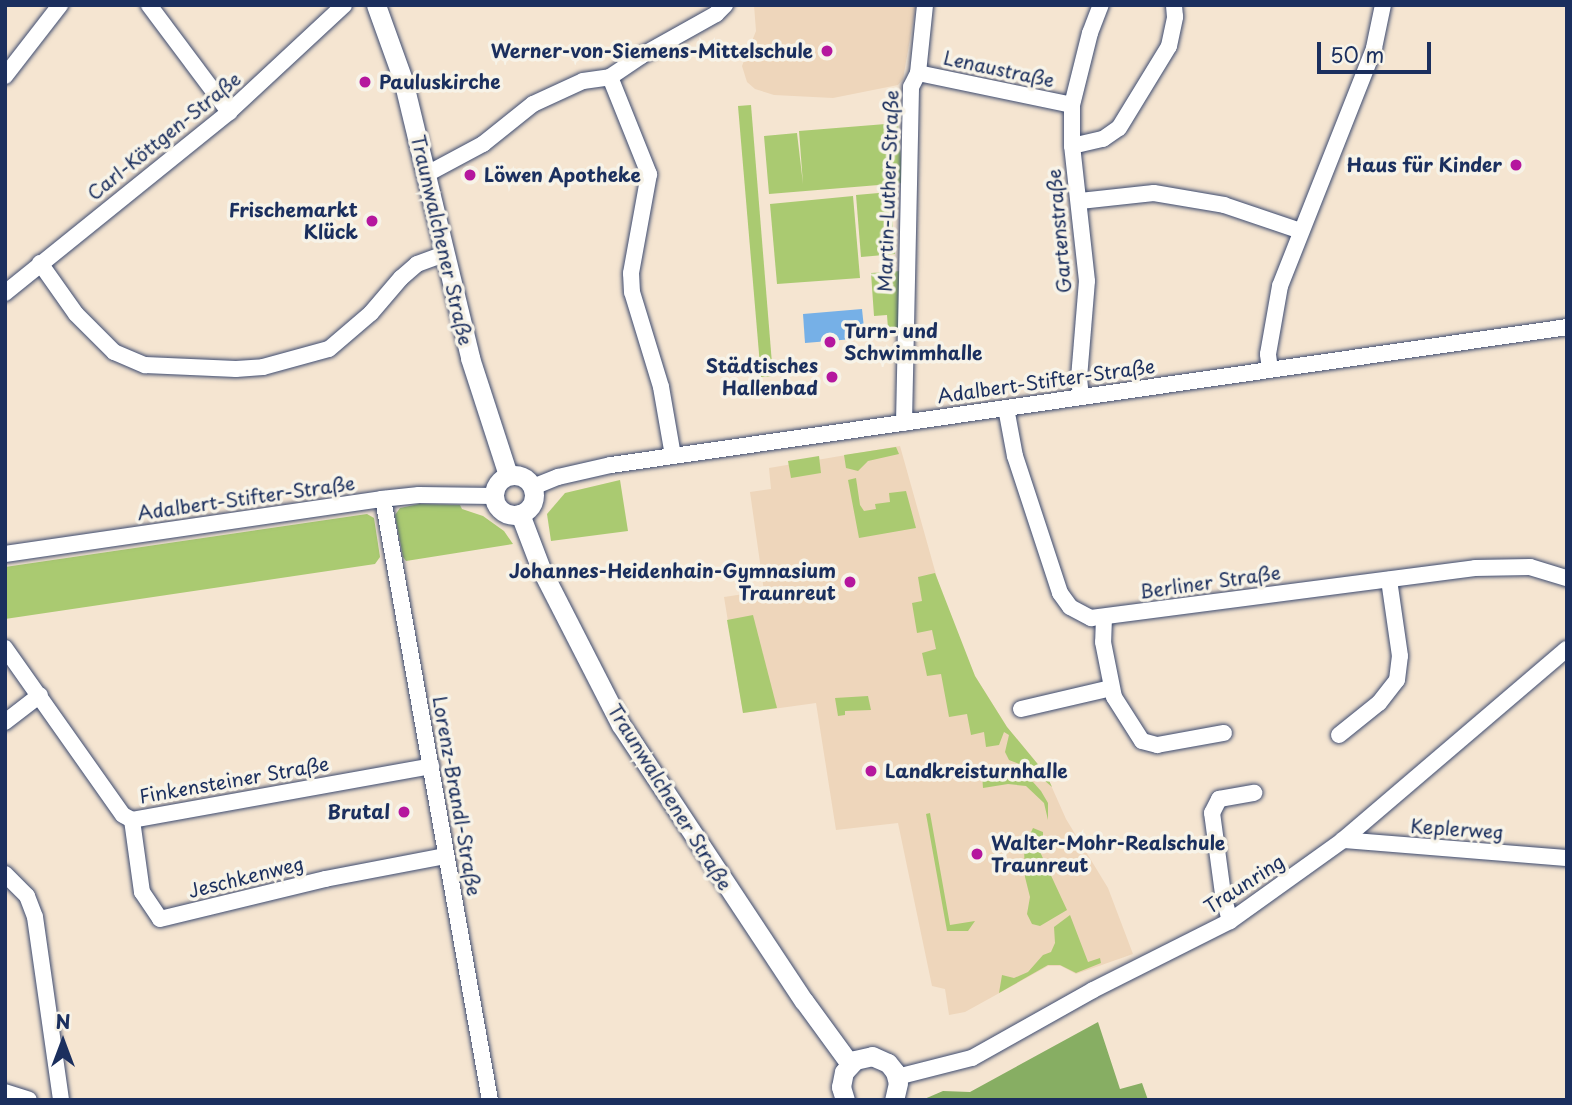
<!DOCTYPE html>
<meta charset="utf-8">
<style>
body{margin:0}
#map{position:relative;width:1572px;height:1105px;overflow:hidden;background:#f5e5d1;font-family:"Playpen Sans",sans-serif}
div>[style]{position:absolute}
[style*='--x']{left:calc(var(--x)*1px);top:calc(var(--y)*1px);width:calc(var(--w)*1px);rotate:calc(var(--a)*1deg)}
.built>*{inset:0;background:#eed6bb}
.green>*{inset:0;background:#aaca71}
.forest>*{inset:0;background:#87ae63}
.water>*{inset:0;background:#76b0e7}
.roads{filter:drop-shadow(0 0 2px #3c4a6f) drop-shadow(0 0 2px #3c4a6f)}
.minor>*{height:16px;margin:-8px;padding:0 8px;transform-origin:8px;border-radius:8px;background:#fff}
.major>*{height:19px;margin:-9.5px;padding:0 9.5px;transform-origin:9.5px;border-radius:9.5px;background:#fff}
.major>.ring{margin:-9.5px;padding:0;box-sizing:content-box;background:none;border:19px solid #fff;border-radius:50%}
.dots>*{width:19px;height:19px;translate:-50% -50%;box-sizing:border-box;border:4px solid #f7f3e8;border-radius:50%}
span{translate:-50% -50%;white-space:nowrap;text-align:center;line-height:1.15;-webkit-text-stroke:7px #f7f3e8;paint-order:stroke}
.poi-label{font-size:19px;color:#1b2f5e;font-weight:700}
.right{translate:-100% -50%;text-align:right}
.left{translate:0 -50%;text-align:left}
.street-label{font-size:19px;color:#1b2f5e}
.frame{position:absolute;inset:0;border:7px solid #1b2f5e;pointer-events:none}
.north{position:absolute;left:28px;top:1007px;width:70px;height:70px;-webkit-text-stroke:5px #f7f3e8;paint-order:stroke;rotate:0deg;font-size:19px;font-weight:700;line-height:28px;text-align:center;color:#1b2f5e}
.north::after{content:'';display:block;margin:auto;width:24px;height:32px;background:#1b2f5e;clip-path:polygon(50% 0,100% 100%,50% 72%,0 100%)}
.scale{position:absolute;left:1317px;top:42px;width:114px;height:32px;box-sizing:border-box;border:4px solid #1b2f5e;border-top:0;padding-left:9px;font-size:21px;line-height:24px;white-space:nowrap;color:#1b2f5e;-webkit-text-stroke:5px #f7f3e8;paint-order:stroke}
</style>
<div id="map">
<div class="built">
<i style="clip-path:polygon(754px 5px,916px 5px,903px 79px,898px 85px,833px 98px,774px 95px,755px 89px,747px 82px,742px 66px,756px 31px)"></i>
<i style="clip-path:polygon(900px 446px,944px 603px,975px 676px,1007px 727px,1046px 774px,1066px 819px,1108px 888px,1133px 954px,1076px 974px,1061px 966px,1048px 966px,965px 1012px,949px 1015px,945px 989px,932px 986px,898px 823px,836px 830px,816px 703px,743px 713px,724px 597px,764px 591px,750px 492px,771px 489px,769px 468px)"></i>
</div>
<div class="green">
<i style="clip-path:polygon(751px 105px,773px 376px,761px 377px,738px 106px)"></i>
<i style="clip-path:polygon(898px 123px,903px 183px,769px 194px,764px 136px,797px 133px,803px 184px,799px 131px)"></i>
<i style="clip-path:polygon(890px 192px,895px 254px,861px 257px,856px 195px)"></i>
<i style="clip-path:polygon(853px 196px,860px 278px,777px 284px,770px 204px)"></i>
<i style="clip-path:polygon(901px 271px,900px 328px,888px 329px,887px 315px,874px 316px,871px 273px)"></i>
<i style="clip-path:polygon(896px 447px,899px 454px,868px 461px,858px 471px,846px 468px,844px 455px)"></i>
<i style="clip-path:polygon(819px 456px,821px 473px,791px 478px,788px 461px)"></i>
<i style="clip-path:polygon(856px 478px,860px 505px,864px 511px,876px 509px,875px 504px,890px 502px,889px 493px,906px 491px,916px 528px,859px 538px,848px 480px)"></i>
<i style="clip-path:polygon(620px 480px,628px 531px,551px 541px,547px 514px,565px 493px)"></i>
<i style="clip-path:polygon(419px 504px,460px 505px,462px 509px,483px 516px,504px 531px,513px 544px,406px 561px,403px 557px,395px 515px,400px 508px)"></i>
<i style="clip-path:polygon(367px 514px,374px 518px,380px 557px,375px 564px,5px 619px,5px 567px)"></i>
<i style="clip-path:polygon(935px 573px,975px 676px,1007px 727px,1046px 774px,1052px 787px,1030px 768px,1009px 760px,1005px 752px,1009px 735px,1004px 732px,999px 745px,986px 747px,984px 732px,971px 735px,967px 714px,949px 717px,941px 674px,927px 676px,922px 653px,936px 649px,932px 630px,917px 633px,912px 603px,922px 601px,918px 577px)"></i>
<i style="clip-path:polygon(753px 615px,777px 708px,743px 713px,727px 620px)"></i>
<i style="clip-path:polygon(868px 696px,871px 710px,845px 711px,845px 715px,838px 716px,835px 698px)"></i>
<i style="clip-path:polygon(1008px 771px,1033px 782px,1041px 791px,1048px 803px,1048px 820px,1044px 803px,1026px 786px,1008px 784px,983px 788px,982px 774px)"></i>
<i style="clip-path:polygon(930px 813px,950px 925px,975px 921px,968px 931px,947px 931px,926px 814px)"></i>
<i style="clip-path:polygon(1033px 828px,1043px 832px,1043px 837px,1035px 841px,1067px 910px,1040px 926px,1032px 924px,1027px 914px,1030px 897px,1025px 877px,1024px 847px)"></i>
<i style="clip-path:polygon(1070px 915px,1088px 962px,1100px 958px,1101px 963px,1076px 973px,1060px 965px,1048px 965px,999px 993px,1002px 975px,1014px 978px,1028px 972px,1043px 955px,1051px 952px,1055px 943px,1054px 927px)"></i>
</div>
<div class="forest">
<i style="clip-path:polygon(1098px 1022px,1120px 1089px,1142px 1083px,1148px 1100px,922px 1100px,943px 1091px,970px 1092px)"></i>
</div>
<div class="water">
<i style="clip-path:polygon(862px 309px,865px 338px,805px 343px,803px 314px)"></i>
</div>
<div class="roads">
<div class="minor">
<i style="--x:149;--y:5;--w:134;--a:53.2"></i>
<i style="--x:918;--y:73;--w:157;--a:11.7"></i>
<i style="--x:5;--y:76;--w:90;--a:-52.2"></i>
<i style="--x:610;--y:77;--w:105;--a:68.1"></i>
<i style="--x:649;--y:174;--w:101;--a:100.3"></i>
<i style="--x:631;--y:273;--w:19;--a:87"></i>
<i style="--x:632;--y:292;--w:99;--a:73"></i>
<i style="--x:661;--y:387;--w:70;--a:80.1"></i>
<i style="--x:1072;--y:146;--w:32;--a:-13"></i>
<i style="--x:1103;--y:139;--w:19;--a:-35"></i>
<i style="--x:1119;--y:128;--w:96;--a:-58.6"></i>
<i style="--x:1169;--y:46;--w:30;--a:-78"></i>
<i style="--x:1175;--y:17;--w:12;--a:-95"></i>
<i style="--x:427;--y:174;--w:64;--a:-28.2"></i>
<i style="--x:483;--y:144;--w:64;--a:-38.7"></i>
<i style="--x:533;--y:104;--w:55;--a:-24.7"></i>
<i style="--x:583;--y:81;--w:27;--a:-8"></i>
<i style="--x:610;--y:77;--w:37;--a:-34"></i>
<i style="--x:641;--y:56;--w:86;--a:-29.2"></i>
<i style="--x:716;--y:14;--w:13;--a:-45"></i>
<i style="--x:1080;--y:201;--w:74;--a:-6.2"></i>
<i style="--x:1154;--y:193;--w:71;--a:9.7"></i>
<i style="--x:1224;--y:205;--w:81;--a:18.7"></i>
<i style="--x:40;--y:263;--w:62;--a:54.8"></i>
<i style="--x:76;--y:314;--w:54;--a:45"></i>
<i style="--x:114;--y:352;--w:34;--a:23"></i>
<i style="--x:145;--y:365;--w:91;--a:2.5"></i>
<i style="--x:236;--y:369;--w:27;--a:-4"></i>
<i style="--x:263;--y:367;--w:68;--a:-15.3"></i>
<i style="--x:329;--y:349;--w:55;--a:-40.6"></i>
<i style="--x:371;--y:313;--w:46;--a:-49.4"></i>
<i style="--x:401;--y:278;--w:21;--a:-41"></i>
<i style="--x:417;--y:264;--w:29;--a:-20"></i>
<i style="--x:5;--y:293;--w:288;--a:-38.9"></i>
<i style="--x:229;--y:112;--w:157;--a:-42.9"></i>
<i style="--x:1270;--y:369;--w:15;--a:-98"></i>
<i style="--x:1268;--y:354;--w:69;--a:-80"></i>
<i style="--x:1280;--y:286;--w:256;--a:-68.4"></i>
<i style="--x:1374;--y:48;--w:44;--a:-78.2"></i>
<i style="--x:1081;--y:397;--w:19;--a:-96"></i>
<i style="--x:1079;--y:378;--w:97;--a:-85.3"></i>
<i style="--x:1087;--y:281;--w:136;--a:-96.3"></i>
<i style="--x:1072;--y:146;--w:41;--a:-90"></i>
<i style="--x:1072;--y:105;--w:74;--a:-76"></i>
<i style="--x:1090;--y:33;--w:30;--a:-69"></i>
<i style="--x:1006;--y:408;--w:49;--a:79.4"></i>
<i style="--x:1015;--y:456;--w:144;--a:71.8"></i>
<i style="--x:1060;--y:593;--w:17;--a:54"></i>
<i style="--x:1070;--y:607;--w:24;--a:28"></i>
<i style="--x:1091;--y:618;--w:387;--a:-7.4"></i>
<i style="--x:1475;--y:568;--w:55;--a:-1"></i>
<i style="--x:1530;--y:567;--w:39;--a:17"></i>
<i style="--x:904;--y:423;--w:336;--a:-88.8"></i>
<i style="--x:911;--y:87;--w:16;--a:-63"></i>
<i style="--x:918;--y:73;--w:68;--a:-84.1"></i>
<i style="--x:533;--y:487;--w:27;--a:-22"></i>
<i style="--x:558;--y:477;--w:54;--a:-12.8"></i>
<i style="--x:611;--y:465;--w:966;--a:-8.21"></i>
<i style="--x:383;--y:499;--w:610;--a:79.91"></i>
<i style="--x:5;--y:554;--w:380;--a:-8.3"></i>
<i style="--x:381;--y:499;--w:38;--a:-6"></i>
<i style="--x:419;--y:495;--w:75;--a:0.8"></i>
<i style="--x:1104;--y:617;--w:25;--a:92"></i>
<i style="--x:1103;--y:642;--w:56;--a:78.7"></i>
<i style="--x:1114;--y:697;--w:52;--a:57.5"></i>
<i style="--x:1142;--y:741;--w:16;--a:15"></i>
<i style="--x:1157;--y:745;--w:68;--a:-10.2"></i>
<i style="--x:5;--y:648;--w:204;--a:54.8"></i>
<i style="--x:123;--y:815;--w:10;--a:29"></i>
<i style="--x:132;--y:820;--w:304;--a:-10.2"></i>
<i style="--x:1021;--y:709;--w:92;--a:-13.1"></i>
<i style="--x:5;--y:722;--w:44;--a:-37.6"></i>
<i style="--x:1339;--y:735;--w:51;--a:-38.7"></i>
<i style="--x:1379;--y:703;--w:29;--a:-52"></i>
<i style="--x:1397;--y:680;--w:24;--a:-83"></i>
<i style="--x:1400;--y:656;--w:77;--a:-98.2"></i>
<i style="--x:132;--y:820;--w:73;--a:82.1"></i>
<i style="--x:142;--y:892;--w:32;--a:56"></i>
<i style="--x:160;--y:919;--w:170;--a:-13.6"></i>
<i style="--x:325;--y:879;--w:123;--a:-10.8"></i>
<i style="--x:1343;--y:840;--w:225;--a:4.6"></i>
<i style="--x:5;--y:874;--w:31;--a:45"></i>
<i style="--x:27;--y:896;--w:22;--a:69"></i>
<i style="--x:35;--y:917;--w:185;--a:81.9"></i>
<i style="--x:1230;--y:921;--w:28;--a:-105"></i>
<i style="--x:1223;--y:894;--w:82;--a:-97.7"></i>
<i style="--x:1212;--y:813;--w:16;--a:-63"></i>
<i style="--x:1219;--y:799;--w:36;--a:-10"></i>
<i style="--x:897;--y:1077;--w:77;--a:-14.2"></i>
<i style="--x:972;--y:1058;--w:139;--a:-29.3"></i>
<i style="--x:1093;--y:990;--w:153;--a:-26.7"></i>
<i style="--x:1230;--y:921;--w:139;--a:-35.6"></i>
<i style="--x:1343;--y:840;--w:294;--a:-40.5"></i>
<i style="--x:5;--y:1092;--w:25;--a:18"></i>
</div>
<div class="major">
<i style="--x:376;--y:5;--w:80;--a:70.2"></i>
<i style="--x:403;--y:80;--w:286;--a:76.4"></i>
<i style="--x:470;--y:358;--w:123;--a:72"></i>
<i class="ring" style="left:494px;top:475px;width:21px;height:21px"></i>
<i style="--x:520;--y:514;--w:59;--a:69.1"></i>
<i style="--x:541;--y:569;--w:175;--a:62.9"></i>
<i style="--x:621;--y:725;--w:331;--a:56.5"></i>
<i style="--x:804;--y:1001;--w:78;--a:53.9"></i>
<i style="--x:845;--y:1100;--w:14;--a:-107"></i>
<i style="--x:841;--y:1087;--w:15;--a:-79"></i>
<i style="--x:844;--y:1072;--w:16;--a:-47"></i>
<i style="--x:855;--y:1060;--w:17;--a:-13"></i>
<i style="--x:872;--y:1056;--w:17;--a:24"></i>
<i style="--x:888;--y:1063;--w:11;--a:52"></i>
<i style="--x:895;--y:1072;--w:11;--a:75"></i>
<i style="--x:898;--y:1083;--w:17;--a:103"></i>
</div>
</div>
<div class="dots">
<i style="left:827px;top:51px;background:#b5179e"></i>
<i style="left:365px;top:82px;background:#b5179e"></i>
<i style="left:1516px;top:165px;background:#b5179e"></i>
<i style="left:470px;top:175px;background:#b5179e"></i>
<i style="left:372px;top:221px;background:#b5179e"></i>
<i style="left:830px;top:342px;background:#b5179e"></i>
<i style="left:832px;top:377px;background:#b5179e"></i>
<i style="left:850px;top:582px;background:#b5179e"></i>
<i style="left:871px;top:771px;background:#b5179e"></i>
<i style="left:404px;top:812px;background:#b5179e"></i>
<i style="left:977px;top:854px;background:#b5179e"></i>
</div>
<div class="poi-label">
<span class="right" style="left:813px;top:51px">Werner-von-Siemens-Mittelschule</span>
<span class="left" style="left:379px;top:82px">Pauluskirche</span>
<span class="right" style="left:1502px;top:165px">Haus für Kinder</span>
<span class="left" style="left:484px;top:175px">Löwen Apotheke</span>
<span class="right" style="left:358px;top:221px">Frischemarkt<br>Klück</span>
<span class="left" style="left:844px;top:342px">Turn- und<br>Schwimmhalle</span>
<span class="right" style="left:818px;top:377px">Städtisches<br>Hallenbad</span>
<span class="right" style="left:836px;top:582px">Johannes-Heidenhain-Gymnasium<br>Traunreut</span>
<span class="left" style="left:885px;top:771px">Landkreisturnhalle</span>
<span class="right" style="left:390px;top:812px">Brutal</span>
<span class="left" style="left:991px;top:854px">Walter-Mohr-Realschule<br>Traunreut</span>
</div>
<div class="street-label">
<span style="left:999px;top:69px;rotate:12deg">Lenaustraße</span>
<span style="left:164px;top:136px;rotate:-39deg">Carl-Köttgen-Straße</span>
<span style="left:888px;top:191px;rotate:-88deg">Martin-Luther-Straße</span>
<span style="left:1059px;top:231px;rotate:-95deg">Gartenstraße</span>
<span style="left:442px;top:240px;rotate:77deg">Traunwalchener Straße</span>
<span style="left:1046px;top:381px;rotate:-8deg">Adalbert-Stifter-Straße</span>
<span style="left:246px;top:498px;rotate:-8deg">Adalbert-Stifter-Straße</span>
<span style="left:1210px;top:582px;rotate:-8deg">Berliner Straße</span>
<span style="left:234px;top:780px;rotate:-10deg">Finkensteiner Straße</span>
<span style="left:457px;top:796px;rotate:80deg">Lorenz-Brandl-Straße</span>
<span style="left:670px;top:797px;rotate:58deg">Traunwalchener Straße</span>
<span style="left:1457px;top:829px;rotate:4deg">Keplerweg</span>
<span style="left:246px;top:877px;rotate:-14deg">Jeschkenweg</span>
<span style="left:1244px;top:884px;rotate:-33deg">Traunring</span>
</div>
<div class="frame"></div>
<div class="north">N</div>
<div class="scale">50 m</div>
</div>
